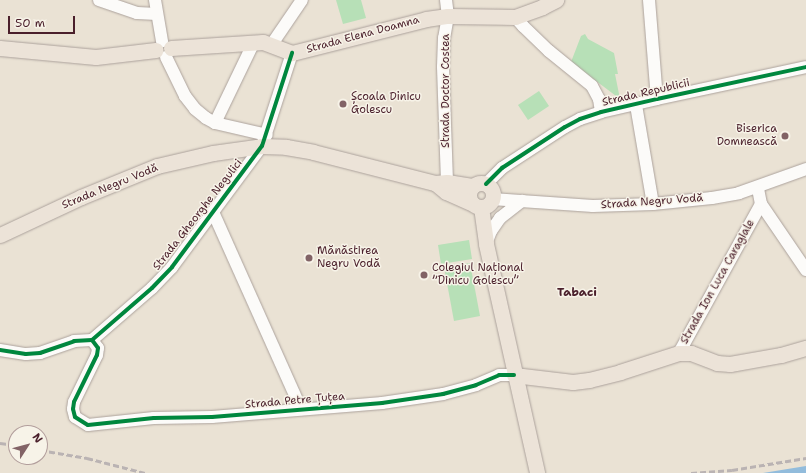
<!DOCTYPE html>
<meta charset="utf-8">
<style>
body{margin:0}
#map{position:relative;width:806px;height:473px;overflow:hidden;background:#eae2d4;font-family:"Shantell Sans",sans-serif}
div>[style]{position:absolute}
[style*='--x']{left:calc(var(--x)*1px);top:calc(var(--y)*1px);width:calc(var(--w)*1px);rotate:calc(var(--a)*1deg)}
.green>*{inset:0;background:#b7e0b7}
.water>*{inset:0;background:#92bcdc}
.roads{filter:drop-shadow(0 0 1px #aca29c) drop-shadow(0 0 1px #aca29c)}
.minor>*{height:12px;margin:-6px;padding:0 6px;transform-origin:6px;border-radius:6px;background:#fcfbf9}
.major>*{height:15px;margin:-7.5px;padding:0 7.5px;transform-origin:7.5px;border-radius:7.5px;background:#ece3d8}
.major>.ring{margin:-7.5px;padding:0;box-sizing:content-box;background:none;border:15px solid #ece3d8;border-radius:50%}
.rail>*{height:2.5px;margin-top:-1.25px;transform-origin:0;background:repeating-linear-gradient(90deg,#bab3b3 0 6px,transparent 0 9px)}
.cycleway>*{height:4px;margin:-2px;padding:0 2px;transform-origin:2px;border-radius:2px;background:#00873e}
.dots>*{width:11px;height:11px;translate:-50% -50%;box-sizing:border-box;border:2px solid #f7f3e8;border-radius:50%}
span{translate:-50% -50%;white-space:nowrap;text-align:center;line-height:1.15;-webkit-text-stroke:3px #f7f3e8;paint-order:stroke}
.street-label{font-size:11px;color:#4a1f2b}
.poi-label{font-size:11px;color:#4a1f2b}
.left{translate:0 -50%;text-align:left}
.right{translate:-100% -50%;text-align:right}
.neighbourhood-label{font-size:12px;color:#4a1f2b;font-weight:700}
.north{position:absolute;left:8px;top:425px;width:40px;height:40px;box-sizing:border-box;background:#f7f3e8;border:1px solid #b29e9c;border-radius:50%;rotate:54deg;font-size:11px;font-weight:700;line-height:16px;text-align:center;color:#4a1f2b}
.north::after{content:'';display:block;margin:auto;width:14px;height:18px;background:#826366;clip-path:polygon(50% 0,100% 100%,50% 72%,0 100%)}
.scale{position:absolute;left:8px;top:16px;width:67px;height:18px;box-sizing:border-box;border:2px solid #4a1f2b;border-top:0;padding-left:5px;font-size:12px;line-height:14px;white-space:nowrap;color:#4a1f2b;-webkit-text-stroke:3px #f7f3e8;paint-order:stroke}
</style>
<div id="map">
<div class="green">
<i style="clip-path:polygon(336px 0,361px 0,366px 18px,343px 24px)"></i>
<i style="clip-path:polygon(585px 34px,588px 39px,614px 53px,618px 74px,615px 74px,620px 99px,571px 62px,581px 36px)"></i>
<i style="clip-path:polygon(539px 91px,549px 106px,528px 120px,518px 105px)"></i>
<i style="clip-path:polygon(469px 240px,472px 259px,441px 264px,438px 245px)"></i>
<i style="clip-path:polygon(470px 263px,480px 316px,454px 321px,444px 267px)"></i>
</div>
<div class="water">
<i style="clip-path:polygon(806px 466px,806px 473px,763px 473px)"></i>
</div>
<div class="roads">
<div class="minor">
<i style="--x:99;--y:0;--w:40;--a:18.9"></i>
<i style="--x:137;--y:13;--w:20;--a:3"></i>
<i style="--x:155;--y:0;--w:42;--a:80.3"></i>
<i style="--x:446;--y:0;--w:16;--a:83"></i>
<i style="--x:448;--y:16;--w:22;--a:100"></i>
<i style="--x:444;--y:38;--w:29;--a:92"></i>
<i style="--x:443;--y:67;--w:115;--a:88"></i>
<i style="--x:649;--y:0;--w:99;--a:85.4"></i>
<i style="--x:515;--y:17;--w:12;--a:48"></i>
<i style="--x:523;--y:26;--w:36;--a:44"></i>
<i style="--x:549;--y:51;--w:55;--a:39.1"></i>
<i style="--x:592;--y:86;--w:15;--a:62"></i>
<i style="--x:599;--y:99;--w:13;--a:81"></i>
<i style="--x:272;--y:44;--w:53;--a:-55.7"></i>
<i style="--x:166;--y:57;--w:43;--a:64"></i>
<i style="--x:185;--y:96;--w:16;--a:52"></i>
<i style="--x:195;--y:109;--w:14;--a:39"></i>
<i style="--x:206;--y:118;--w:10;--a:29"></i>
<i style="--x:215;--y:123;--w:53;--a:13"></i>
<i style="--x:636;--y:105;--w:100;--a:80.3"></i>
<i style="--x:215;--y:123;--w:90;--a:-64.3"></i>
<i style="--x:486;--y:184;--w:23;--a:-45"></i>
<i style="--x:502;--y:168;--w:75;--a:-33.1"></i>
<i style="--x:565;--y:127;--w:17;--a:-28"></i>
<i style="--x:580;--y:119;--w:22;--a:-18"></i>
<i style="--x:601;--y:112;--w:57;--a:-13.1"></i>
<i style="--x:657;--y:99;--w:152;--a:-12.1"></i>
<i style="--x:492;--y:199;--w:101;--a:4"></i>
<i style="--x:593;--y:206;--w:60;--a:-1.9"></i>
<i style="--x:653;--y:204;--w:59;--a:-5.8"></i>
<i style="--x:712;--y:198;--w:27;--a:-10"></i>
<i style="--x:739;--y:193;--w:71;--a:-19.7"></i>
<i style="--x:761;--y:204;--w:80;--a:55.7"></i>
<i style="--x:213;--y:212;--w:216;--a:65.9"></i>
<i style="--x:486;--y:244;--w:14;--a:-69"></i>
<i style="--x:491;--y:231;--w:16;--a:-55"></i>
<i style="--x:500;--y:218;--w:28;--a:-38"></i>
<i style="--x:92;--y:340;--w:79;--a:-40.9"></i>
<i style="--x:152;--y:288;--w:29;--a:-46"></i>
<i style="--x:172;--y:267;--w:151;--a:-53.4"></i>
<i style="--x:262;--y:146;--w:98;--a:-72.1"></i>
<i style="--x:0;--y:350;--w:26;--a:9"></i>
<i style="--x:26;--y:354;--w:14;--a:-4"></i>
<i style="--x:40;--y:353;--w:36;--a:-19"></i>
<i style="--x:74;--y:341;--w:18;--a:-3"></i>
<i style="--x:92;--y:340;--w:10;--a:53"></i>
<i style="--x:98;--y:348;--w:7;--a:98"></i>
<i style="--x:97;--y:355;--w:52;--a:116.1"></i>
<i style="--x:74;--y:402;--w:7;--a:98"></i>
<i style="--x:73;--y:409;--w:8;--a:76"></i>
<i style="--x:75;--y:417;--w:15;--a:32"></i>
<i style="--x:88;--y:425;--w:66;--a:-6.1"></i>
<i style="--x:154;--y:418;--w:58;--a:-1"></i>
<i style="--x:212;--y:417;--w:171;--a:-4.7"></i>
<i style="--x:382;--y:403;--w:62;--a:-8.4"></i>
<i style="--x:443;--y:394;--w:34;--a:-15"></i>
<i style="--x:476;--y:385;--w:25;--a:-23"></i>
<i style="--x:499;--y:375;--w:15;--a:0"></i>
<i style="--x:679;--y:353;--w:170;--a:-61.2"></i>
<i style="--x:761;--y:204;--w:16;--a:-101"></i>
</div>
<div class="major">
<i style="--x:0;--y:48;--w:96;--a:5.4"></i>
<i style="--x:96;--y:57;--w:60;--a:-6.7"></i>
<i style="--x:171;--y:48;--w:92;--a:-3.7"></i>
<i style="--x:263;--y:42;--w:31;--a:21"></i>
<i style="--x:292;--y:53;--w:138;--a:-14.2"></i>
<i style="--x:426;--y:19;--w:22;--a:-8"></i>
<i style="--x:448;--y:16;--w:67;--a:0.9"></i>
<i style="--x:515;--y:17;--w:29;--a:-20"></i>
<i style="--x:542;--y:7;--w:16;--a:-27"></i>
<i class="ring" style="left:469px;top:183px;width:9px;height:9px"></i>
<i style="--x:435;--y:183;--w:14;--a:39"></i>
<i style="--x:446;--y:192;--w:27;--a:24"></i>
<i style="--x:481;--y:207;--w:37;--a:82"></i>
<i style="--x:486;--y:244;--w:235;--a:77.4"></i>
<i style="--x:0;--y:235;--w:89;--a:-25.1"></i>
<i style="--x:81;--y:197;--w:82;--a:-22.2"></i>
<i style="--x:157;--y:166;--w:57;--a:-13.1"></i>
<i style="--x:213;--y:153;--w:49;--a:-8.1"></i>
<i style="--x:262;--y:146;--w:24;--a:2"></i>
<i style="--x:286;--y:147;--w:27;--a:10"></i>
<i style="--x:313;--y:152;--w:126;--a:14.3"></i>
<i style="--x:435;--y:183;--w:12;--a:-5"></i>
<i style="--x:447;--y:182;--w:25;--a:9"></i>
<i style="--x:514;--y:375;--w:59;--a:6.8"></i>
<i style="--x:573;--y:382;--w:16;--a:-7"></i>
<i style="--x:589;--y:380;--w:32;--a:-14"></i>
<i style="--x:620;--y:372;--w:62;--a:-17.9"></i>
<i style="--x:679;--y:353;--w:12;--a:0"></i>
<i style="--x:691;--y:353;--w:28;--a:21"></i>
<i style="--x:717;--y:363;--w:13;--a:4"></i>
<i style="--x:730;--y:364;--w:52;--a:-10"></i>
<i style="--x:781;--y:355;--w:26;--a:-16"></i>
</div>
</div>
<div class="rail">
<i style="--x:0;--y:443;--w:16;--a:7"></i>
<i style="--x:40;--y:450;--w:48;--a:9.7"></i>
<i style="--x:87;--y:458;--w:60;--a:14.5"></i>
<i style="--x:691;--y:473;--w:41;--a:-4.2"></i>
<i style="--x:732;--y:470;--w:75;--a:-9.2"></i>
</div>
<div class="cycleway">
<i style="--x:486;--y:184;--w:23;--a:-45"></i>
<i style="--x:502;--y:168;--w:75;--a:-33.1"></i>
<i style="--x:565;--y:127;--w:17;--a:-28"></i>
<i style="--x:580;--y:119;--w:22;--a:-18"></i>
<i style="--x:601;--y:112;--w:57;--a:-13.1"></i>
<i style="--x:657;--y:99;--w:152;--a:-12.1"></i>
<i style="--x:92;--y:340;--w:79;--a:-40.9"></i>
<i style="--x:152;--y:288;--w:29;--a:-46"></i>
<i style="--x:172;--y:267;--w:151;--a:-53.4"></i>
<i style="--x:262;--y:146;--w:98;--a:-72.1"></i>
<i style="--x:0;--y:350;--w:26;--a:9"></i>
<i style="--x:26;--y:354;--w:14;--a:-4"></i>
<i style="--x:40;--y:353;--w:36;--a:-19"></i>
<i style="--x:74;--y:341;--w:18;--a:-3"></i>
<i style="--x:92;--y:340;--w:10;--a:53"></i>
<i style="--x:98;--y:348;--w:7;--a:98"></i>
<i style="--x:97;--y:355;--w:52;--a:116.1"></i>
<i style="--x:74;--y:402;--w:7;--a:98"></i>
<i style="--x:73;--y:409;--w:8;--a:76"></i>
<i style="--x:75;--y:417;--w:15;--a:32"></i>
<i style="--x:88;--y:425;--w:66;--a:-6.1"></i>
<i style="--x:154;--y:418;--w:58;--a:-1"></i>
<i style="--x:212;--y:417;--w:171;--a:-4.7"></i>
<i style="--x:382;--y:403;--w:62;--a:-8.4"></i>
<i style="--x:443;--y:394;--w:34;--a:-15"></i>
<i style="--x:476;--y:385;--w:25;--a:-23"></i>
<i style="--x:499;--y:375;--w:15;--a:0"></i>
</div>
<div class="dots">
<i style="left:343px;top:104px;background:#826366"></i>
<i style="left:785px;top:136px;background:#826366"></i>
<i style="left:309px;top:258px;background:#826366"></i>
<i style="left:424px;top:275px;background:#826366"></i>
</div>
<div class="street-label">
<span style="left:363px;top:35px;rotate:-15deg">Strada Elena Doamna</span>
<span style="left:446px;top:91px;rotate:-90deg">Strada Doctor Costea</span>
<span style="left:646px;top:93px;rotate:-13deg">Strada Republicii</span>
<span style="left:110px;top:187px;rotate:-22deg">Strada Negru Vodă</span>
<span style="left:652px;top:202px;rotate:-4deg">Strada Negru Vodă</span>
<span style="left:198px;top:215px;rotate:-52deg">Strada Gheorghe Negulici</span>
<span style="left:718px;top:282px;rotate:-61deg">Strada Ion Luca Caragiale</span>
<span style="left:295px;top:401px;rotate:-5deg">Strada Petre Țuțea</span>
</div>
<div class="poi-label">
<span class="left" style="left:351px;top:104px">Școala Dinicu<br>Golescu</span>
<span class="right" style="left:777px;top:136px">Biserica<br>Domnească</span>
<span class="left" style="left:317px;top:258px">Mănăstirea<br>Negru Vodă</span>
<span class="left" style="left:432px;top:275px">Colegiul Național<br>”Dinicu Golescu”</span>
</div>
<div class="neighbourhood-label">
<span style="left:577px;top:293px">Tabaci</span>
</div>
<div class="north">N</div>
<div class="scale">50 m</div>
</div>
